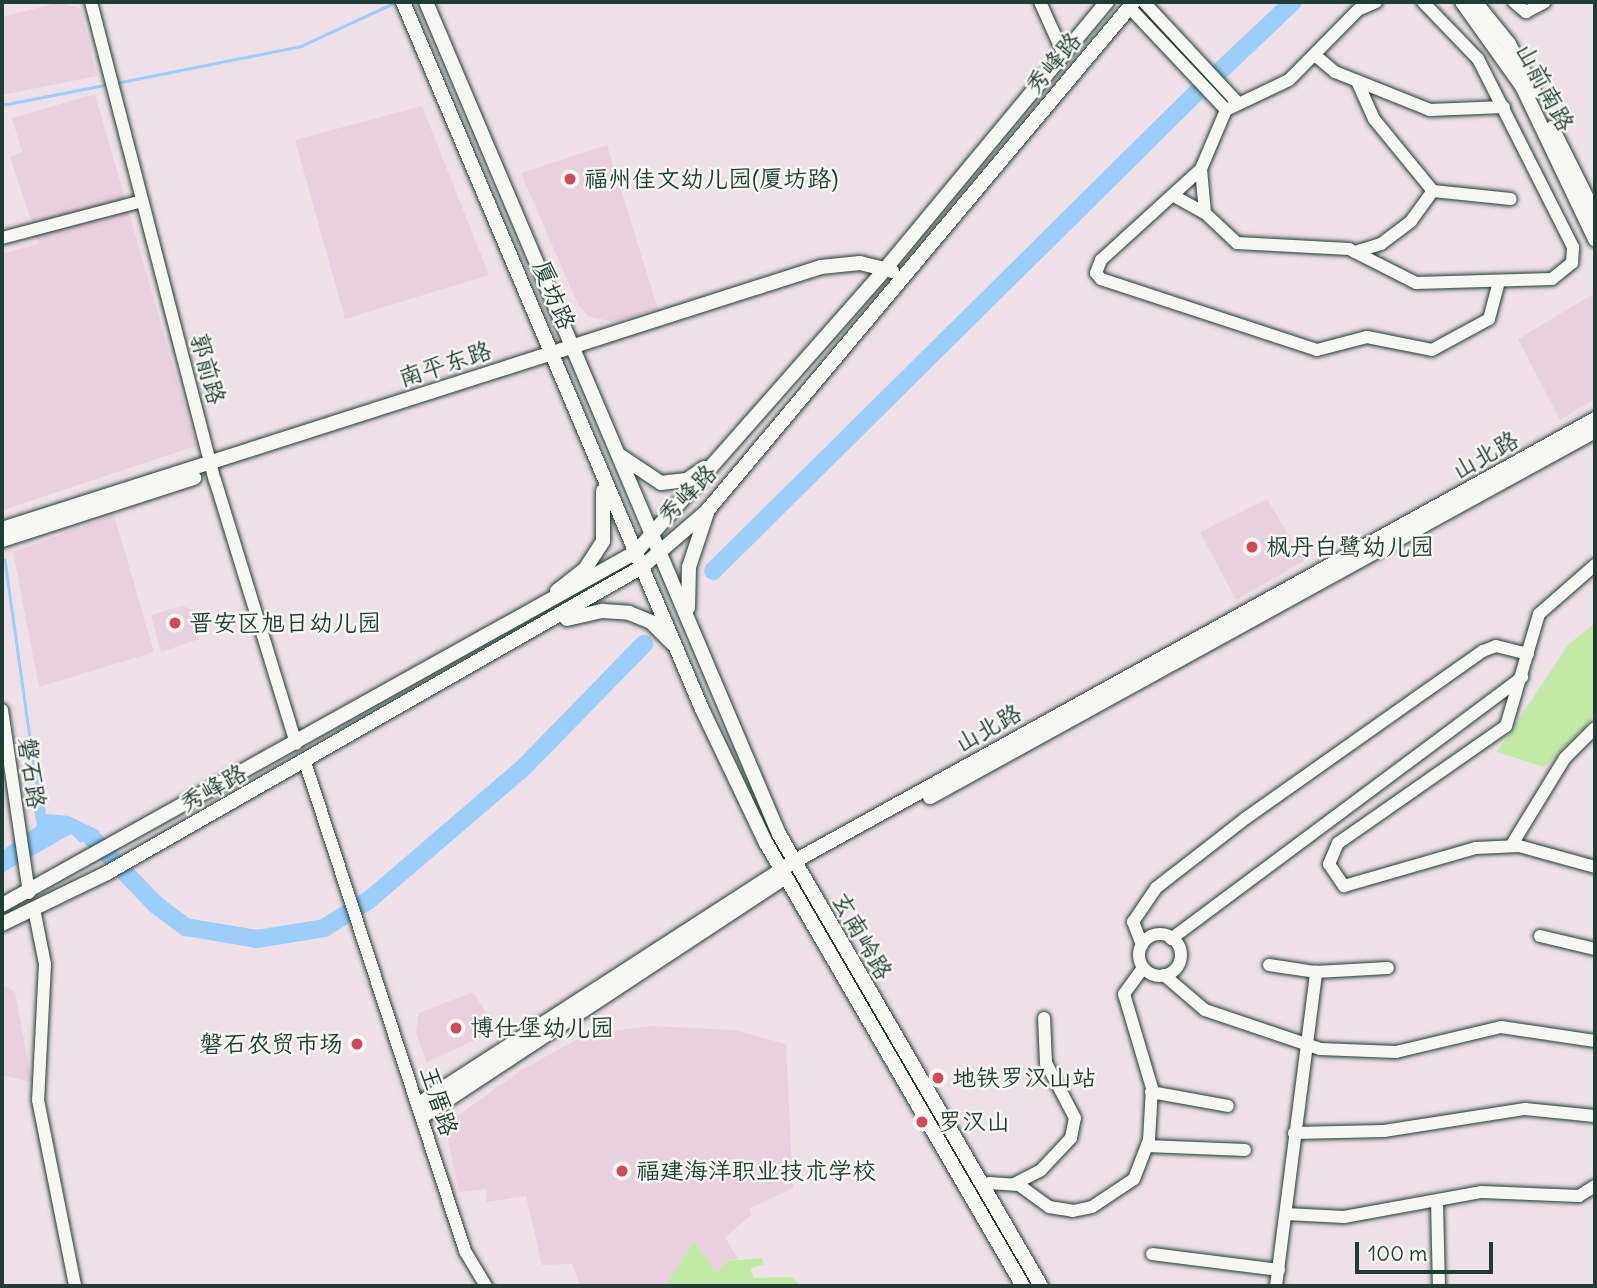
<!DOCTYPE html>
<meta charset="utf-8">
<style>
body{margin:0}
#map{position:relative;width:1597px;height:1288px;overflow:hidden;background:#eee0e7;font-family:Delius,"LXGW WenKai TC",sans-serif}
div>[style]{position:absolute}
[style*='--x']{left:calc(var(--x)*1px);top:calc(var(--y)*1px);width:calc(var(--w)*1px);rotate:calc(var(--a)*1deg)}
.built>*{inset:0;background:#e9d0df}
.green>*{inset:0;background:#c1eaa6}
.water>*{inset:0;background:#9dcdf9}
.stream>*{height:2.5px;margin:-1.25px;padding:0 1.25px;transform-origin:1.25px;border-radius:1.25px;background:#9dcdf9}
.river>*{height:18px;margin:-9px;padding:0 9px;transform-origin:9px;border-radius:9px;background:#9dcdf9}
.roads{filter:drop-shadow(0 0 2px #1f3d34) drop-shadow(0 0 2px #1f3d34)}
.minor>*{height:12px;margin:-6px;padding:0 6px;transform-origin:6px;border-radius:6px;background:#f6f6f2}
.minor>.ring{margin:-6px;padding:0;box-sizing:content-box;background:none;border:12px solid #f6f6f2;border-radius:50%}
.major>*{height:14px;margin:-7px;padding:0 7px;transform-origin:7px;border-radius:7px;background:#f6f6f2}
.dots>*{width:19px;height:19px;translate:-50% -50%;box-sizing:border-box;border:4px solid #f6f6f2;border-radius:50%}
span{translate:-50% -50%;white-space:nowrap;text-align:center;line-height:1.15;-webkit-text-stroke:5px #f6f6f2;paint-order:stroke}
.street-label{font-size:24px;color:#1f3d34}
.poi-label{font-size:24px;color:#1f3d34}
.left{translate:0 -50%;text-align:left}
.right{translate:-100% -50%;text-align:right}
.frame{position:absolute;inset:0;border:4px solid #1f3d34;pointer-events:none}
.scale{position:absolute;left:1355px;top:1242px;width:138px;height:32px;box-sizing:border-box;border:4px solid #1f3d34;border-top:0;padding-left:9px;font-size:21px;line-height:24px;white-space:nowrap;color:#1f3d34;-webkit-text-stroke:5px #f6f6f2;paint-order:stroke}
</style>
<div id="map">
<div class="built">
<i style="clip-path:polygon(60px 2px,81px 9px,97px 76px,2px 95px,2px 17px)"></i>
<i style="clip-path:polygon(95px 94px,196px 446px,3px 510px,2px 254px,39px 244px,10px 157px,22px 152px,12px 118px)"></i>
<i style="clip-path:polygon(422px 106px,489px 275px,345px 319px,295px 140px)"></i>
<i style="clip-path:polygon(607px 145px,658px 309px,613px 322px,588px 316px,578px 305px,521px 173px)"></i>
<i style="clip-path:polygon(1595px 293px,1595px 399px,1560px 420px,1518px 339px)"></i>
<i style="clip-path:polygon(1267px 499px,1304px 561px,1236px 600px,1200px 532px)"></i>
<i style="clip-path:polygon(114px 515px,154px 652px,39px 687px,13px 552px)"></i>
<i style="clip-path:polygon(182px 606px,193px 610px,199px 639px,161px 652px,151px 615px)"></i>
<i style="clip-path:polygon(2px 985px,15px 992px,32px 1082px,2px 1075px)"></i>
<i style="clip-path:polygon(473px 992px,497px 1030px,427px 1062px,416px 1033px,419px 1013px)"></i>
<i style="clip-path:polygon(652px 1026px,735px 1030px,786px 1044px,793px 1188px,749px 1209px,752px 1215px,725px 1237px,738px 1259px,726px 1261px,717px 1273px,694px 1241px,665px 1286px,580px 1286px,572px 1264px,542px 1265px,526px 1196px,486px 1202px,487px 1189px,459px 1192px,445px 1125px,521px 1070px,587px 1034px)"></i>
</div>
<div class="green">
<i style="clip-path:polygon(1595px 623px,1595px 712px,1586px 726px,1544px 767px,1497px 752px,1568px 645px)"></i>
<i style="clip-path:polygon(694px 1241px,717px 1273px,726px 1261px,762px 1258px,764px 1264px,750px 1269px,754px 1278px,792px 1277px,801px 1286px,665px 1286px)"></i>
</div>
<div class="water">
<i style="clip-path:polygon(39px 764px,46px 814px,69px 816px,100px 831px,81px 843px,71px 834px,2px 873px,2px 851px,37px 826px,32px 798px)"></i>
</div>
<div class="stream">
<i style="--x:116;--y:83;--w:189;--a:-11.3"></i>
<i style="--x:301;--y:46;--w:105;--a:-24.9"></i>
<i style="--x:2;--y:105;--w:109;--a:-11.1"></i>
<i style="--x:5;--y:560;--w:209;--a:82"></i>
</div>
<div class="river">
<i style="--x:1220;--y:71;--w:100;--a:-43.4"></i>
<i style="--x:713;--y:571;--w:680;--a:-44.7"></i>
<i style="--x:91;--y:837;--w:93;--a:46.3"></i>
<i style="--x:155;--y:904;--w:39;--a:37"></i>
<i style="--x:186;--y:927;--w:72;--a:9.6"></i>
<i style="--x:257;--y:939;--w:68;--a:-9.3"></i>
<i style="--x:324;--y:928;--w:53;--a:-31.9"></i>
<i style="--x:369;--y:900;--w:204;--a:-40.6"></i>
<i style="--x:524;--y:767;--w:172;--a:-45.7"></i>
</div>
<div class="roads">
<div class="minor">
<i style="--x:91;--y:2;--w:494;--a:75.5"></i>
<i style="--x:215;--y:480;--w:276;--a:72.9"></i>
<i style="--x:1040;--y:2;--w:56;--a:65.7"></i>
<i style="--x:1144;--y:2;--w:135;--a:47.1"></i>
<i style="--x:1376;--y:2;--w:20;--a:156"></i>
<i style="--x:1358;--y:10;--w:98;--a:134.6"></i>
<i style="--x:1289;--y:80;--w:70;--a:154.5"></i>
<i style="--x:1226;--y:110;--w:64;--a:113"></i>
<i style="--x:1201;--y:169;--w:44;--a:84.8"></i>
<i style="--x:1205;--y:213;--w:44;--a:43.2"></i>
<i style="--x:1237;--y:243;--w:112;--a:3.1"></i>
<i style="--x:1349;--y:249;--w:75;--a:26.9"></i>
<i style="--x:1416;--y:283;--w:136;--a:-1.7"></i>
<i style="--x:1552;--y:279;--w:26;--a:-39"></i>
<i style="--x:1572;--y:263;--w:16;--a:-86"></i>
<i style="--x:1573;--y:247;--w:211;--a:-116.8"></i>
<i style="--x:1478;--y:59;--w:79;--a:-134"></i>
<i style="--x:1514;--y:2;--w:16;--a:40"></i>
<i style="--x:1526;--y:12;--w:21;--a:-28"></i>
<i style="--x:1129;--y:7;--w:141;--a:46.7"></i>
<i style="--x:1316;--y:56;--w:25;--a:40"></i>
<i style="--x:1335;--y:72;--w:102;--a:21.8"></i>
<i style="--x:1430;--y:110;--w:74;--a:-2.3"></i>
<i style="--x:1357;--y:81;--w:42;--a:65.9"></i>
<i style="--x:1374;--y:119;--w:93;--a:50.7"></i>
<i style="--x:1433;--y:191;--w:78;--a:5.9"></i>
<i style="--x:1201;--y:169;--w:135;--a:137.7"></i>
<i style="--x:1101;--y:260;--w:14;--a:111"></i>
<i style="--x:1096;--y:273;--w:8;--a:50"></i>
<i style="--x:1101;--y:279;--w:227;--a:18.2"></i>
<i style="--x:1317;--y:350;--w:52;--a:-14.6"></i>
<i style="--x:1367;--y:337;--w:66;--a:11.3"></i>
<i style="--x:1432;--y:350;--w:65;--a:-28.5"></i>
<i style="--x:1489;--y:319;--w:35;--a:-75"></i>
<i style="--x:1174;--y:196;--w:35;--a:29"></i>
<i style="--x:2;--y:238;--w:145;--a:-14.8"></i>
<i style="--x:1355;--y:252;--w:27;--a:-17"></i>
<i style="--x:1381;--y:244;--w:38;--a:-37"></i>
<i style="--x:1411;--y:221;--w:37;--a:-54"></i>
<i style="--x:1595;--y:565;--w:74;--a:138.8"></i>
<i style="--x:1539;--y:614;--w:117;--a:106.4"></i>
<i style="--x:1506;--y:726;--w:205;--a:145.1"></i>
<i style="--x:1338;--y:843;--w:23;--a:113"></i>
<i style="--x:1329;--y:864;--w:27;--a:56"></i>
<i style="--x:1344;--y:886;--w:137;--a:-16.1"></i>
<i style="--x:1476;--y:848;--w:43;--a:-2.7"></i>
<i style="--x:1519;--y:846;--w:79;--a:15.4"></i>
<i style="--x:2;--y:710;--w:185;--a:81.6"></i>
<i style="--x:305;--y:762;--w:515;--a:71.88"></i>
<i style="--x:465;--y:1251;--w:41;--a:59"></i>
<i style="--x:1511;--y:846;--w:103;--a:-58.5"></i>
<i style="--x:1565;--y:758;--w:42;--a:-45"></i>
<i style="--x:34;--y:909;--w:56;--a:78.7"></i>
<i style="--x:45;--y:964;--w:136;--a:92.9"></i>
<i style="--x:38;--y:1100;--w:190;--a:78.7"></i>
<i class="ring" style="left:1139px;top:934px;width:30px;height:30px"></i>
<i style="--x:1540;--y:936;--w:57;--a:13.3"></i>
<i style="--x:1171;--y:939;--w:438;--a:-36.7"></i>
<i style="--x:1142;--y:945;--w:25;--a:-111"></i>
<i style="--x:1133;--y:922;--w:41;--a:-55.9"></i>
<i style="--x:1156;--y:888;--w:114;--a:-37.9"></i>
<i style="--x:1246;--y:818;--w:290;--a:-35.2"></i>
<i style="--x:1483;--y:651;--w:14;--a:-21"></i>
<i style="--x:1496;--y:646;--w:33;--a:14"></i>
<i style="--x:1269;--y:965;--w:48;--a:8.5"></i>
<i style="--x:1316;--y:972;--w:72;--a:-3.2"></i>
<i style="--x:1164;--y:975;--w:54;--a:40.5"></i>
<i style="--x:1205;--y:1010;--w:121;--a:18.7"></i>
<i style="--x:1320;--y:1049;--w:76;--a:2.3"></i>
<i style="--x:1396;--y:1052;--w:108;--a:-13.4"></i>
<i style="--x:1501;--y:1027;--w:95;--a:8.5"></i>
<i style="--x:1151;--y:1092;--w:78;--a:10.3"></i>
<i style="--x:1294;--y:1133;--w:90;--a:-1.3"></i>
<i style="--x:1384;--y:1131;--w:143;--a:-8.9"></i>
<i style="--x:1525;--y:1109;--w:70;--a:5.7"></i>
<i style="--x:1147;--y:1146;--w:98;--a:2.3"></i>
<i style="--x:989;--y:1183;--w:30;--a:4"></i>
<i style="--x:1019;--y:1185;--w:37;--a:36"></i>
<i style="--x:1049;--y:1207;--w:24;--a:9"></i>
<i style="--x:1073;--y:1211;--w:19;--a:-12"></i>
<i style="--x:1092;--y:1207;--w:50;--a:-33.7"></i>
<i style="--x:1134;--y:1179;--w:42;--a:-69"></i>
<i style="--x:1149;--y:1140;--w:52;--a:-86.7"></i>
<i style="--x:1152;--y:1088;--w:98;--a:-106.6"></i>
<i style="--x:1124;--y:994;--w:32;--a:-54"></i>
<i style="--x:1014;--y:1184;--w:30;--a:-27"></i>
<i style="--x:1041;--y:1170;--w:44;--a:-46.8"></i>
<i style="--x:1071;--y:1138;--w:20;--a:-79"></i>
<i style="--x:1075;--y:1118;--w:62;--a:-117.8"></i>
<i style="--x:1046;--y:1063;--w:45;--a:-92.5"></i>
<i style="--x:1437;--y:1201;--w:85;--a:88.7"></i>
<i style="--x:1286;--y:1214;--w:58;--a:3"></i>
<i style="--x:1344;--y:1217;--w:140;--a:-10.3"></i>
<i style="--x:1482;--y:1192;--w:97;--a:2.4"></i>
<i style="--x:1579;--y:1196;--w:19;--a:-32"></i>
<i style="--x:1152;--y:1254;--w:128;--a:7.2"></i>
<i style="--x:1276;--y:1286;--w:317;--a:-82.7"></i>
</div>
<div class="major">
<i style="--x:403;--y:2;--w:768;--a:67.08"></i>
<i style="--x:702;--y:709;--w:148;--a:64.5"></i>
<i style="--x:766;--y:843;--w:512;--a:59.88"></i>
<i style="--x:426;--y:2;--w:904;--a:67.01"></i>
<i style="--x:779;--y:834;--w:522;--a:59.9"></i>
<i style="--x:1462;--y:2;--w:103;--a:54.5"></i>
<i style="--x:1522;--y:86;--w:170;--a:64.5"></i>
<i style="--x:1475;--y:2;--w:54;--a:51"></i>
<i style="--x:1509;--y:44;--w:53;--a:62"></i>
<i style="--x:1552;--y:128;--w:96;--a:63.4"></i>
<i style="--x:619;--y:455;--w:50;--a:33.7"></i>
<i style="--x:661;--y:483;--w:26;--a:-7"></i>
<i style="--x:687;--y:480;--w:21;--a:-35"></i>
<i style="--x:2;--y:529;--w:860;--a:-17.74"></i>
<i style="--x:821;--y:267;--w:39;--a:-6"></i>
<i style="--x:860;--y:263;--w:33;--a:14"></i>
<i style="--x:2;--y:540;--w:202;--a:-17.9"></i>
<i style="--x:557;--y:591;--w:36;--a:-38"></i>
<i style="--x:585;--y:569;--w:33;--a:-57"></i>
<i style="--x:603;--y:541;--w:50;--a:-90"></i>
<i style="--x:688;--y:608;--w:41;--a:-88.6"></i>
<i style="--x:689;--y:567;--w:57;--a:-71.6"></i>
<i style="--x:567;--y:619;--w:37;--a:-13"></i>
<i style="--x:603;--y:611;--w:26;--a:4"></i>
<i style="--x:629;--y:613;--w:24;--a:22"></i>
<i style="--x:651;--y:622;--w:30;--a:45"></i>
<i style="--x:930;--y:797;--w:759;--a:-28.83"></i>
<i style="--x:2;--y:905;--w:726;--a:-29.11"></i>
<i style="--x:636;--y:552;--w:378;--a:-48.6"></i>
<i style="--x:886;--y:268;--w:346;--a:-50.3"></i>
<i style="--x:2;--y:924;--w:117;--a:-25.9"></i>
<i style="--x:107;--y:873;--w:616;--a:-29.77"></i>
<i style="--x:642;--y:567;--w:86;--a:-40.7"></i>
<i style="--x:707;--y:511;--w:664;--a:-50.01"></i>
<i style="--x:419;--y:1104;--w:445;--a:-32.9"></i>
<i style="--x:793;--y:862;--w:916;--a:-28.91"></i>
<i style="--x:423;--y:1116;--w:425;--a:-33.4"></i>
</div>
</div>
<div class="dots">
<i style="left:570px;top:179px;background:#d1495b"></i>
<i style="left:1252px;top:547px;background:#d1495b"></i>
<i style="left:175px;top:623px;background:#d1495b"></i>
<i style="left:456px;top:1028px;background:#d1495b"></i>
<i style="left:357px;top:1044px;background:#d1495b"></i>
<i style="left:938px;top:1078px;background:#d1495b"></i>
<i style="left:922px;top:1122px;background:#d1495b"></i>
<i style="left:622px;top:1171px;background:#d1495b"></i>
</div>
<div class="street-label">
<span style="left:1053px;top:63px;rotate:-50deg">秀峰路</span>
<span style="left:1545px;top:87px;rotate:62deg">山前南路</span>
<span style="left:554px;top:295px;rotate:67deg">厦坊路</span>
<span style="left:445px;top:364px;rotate:-18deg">南平东路</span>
<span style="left:208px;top:369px;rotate:75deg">郭前路</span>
<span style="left:1485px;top:455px;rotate:-29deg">山北路</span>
<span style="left:687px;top:494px;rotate:-45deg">秀峰路</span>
<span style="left:988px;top:728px;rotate:-29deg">山北路</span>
<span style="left:32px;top:773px;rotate:82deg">磐石路</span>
<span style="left:213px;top:788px;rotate:-29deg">秀峰路</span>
<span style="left:862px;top:936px;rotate:60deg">玄南岭路</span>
<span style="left:439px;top:1101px;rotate:72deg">王厝路</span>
</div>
<div class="poi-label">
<span class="left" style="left:584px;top:179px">福州佳文幼儿园(厦坊路)</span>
<span class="left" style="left:1266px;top:547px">枫丹白鹭幼儿园</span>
<span class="left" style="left:189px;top:623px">晋安区旭日幼儿园</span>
<span class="left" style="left:470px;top:1028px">博仕堡幼儿园</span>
<span class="right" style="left:343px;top:1044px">磐石农贸市场</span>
<span class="left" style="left:952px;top:1078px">地铁罗汉山站</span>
<span class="left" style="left:938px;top:1122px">罗汉山</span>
<span class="left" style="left:636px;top:1171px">福建海洋职业技术学校</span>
</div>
<div class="frame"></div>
<div class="scale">100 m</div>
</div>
